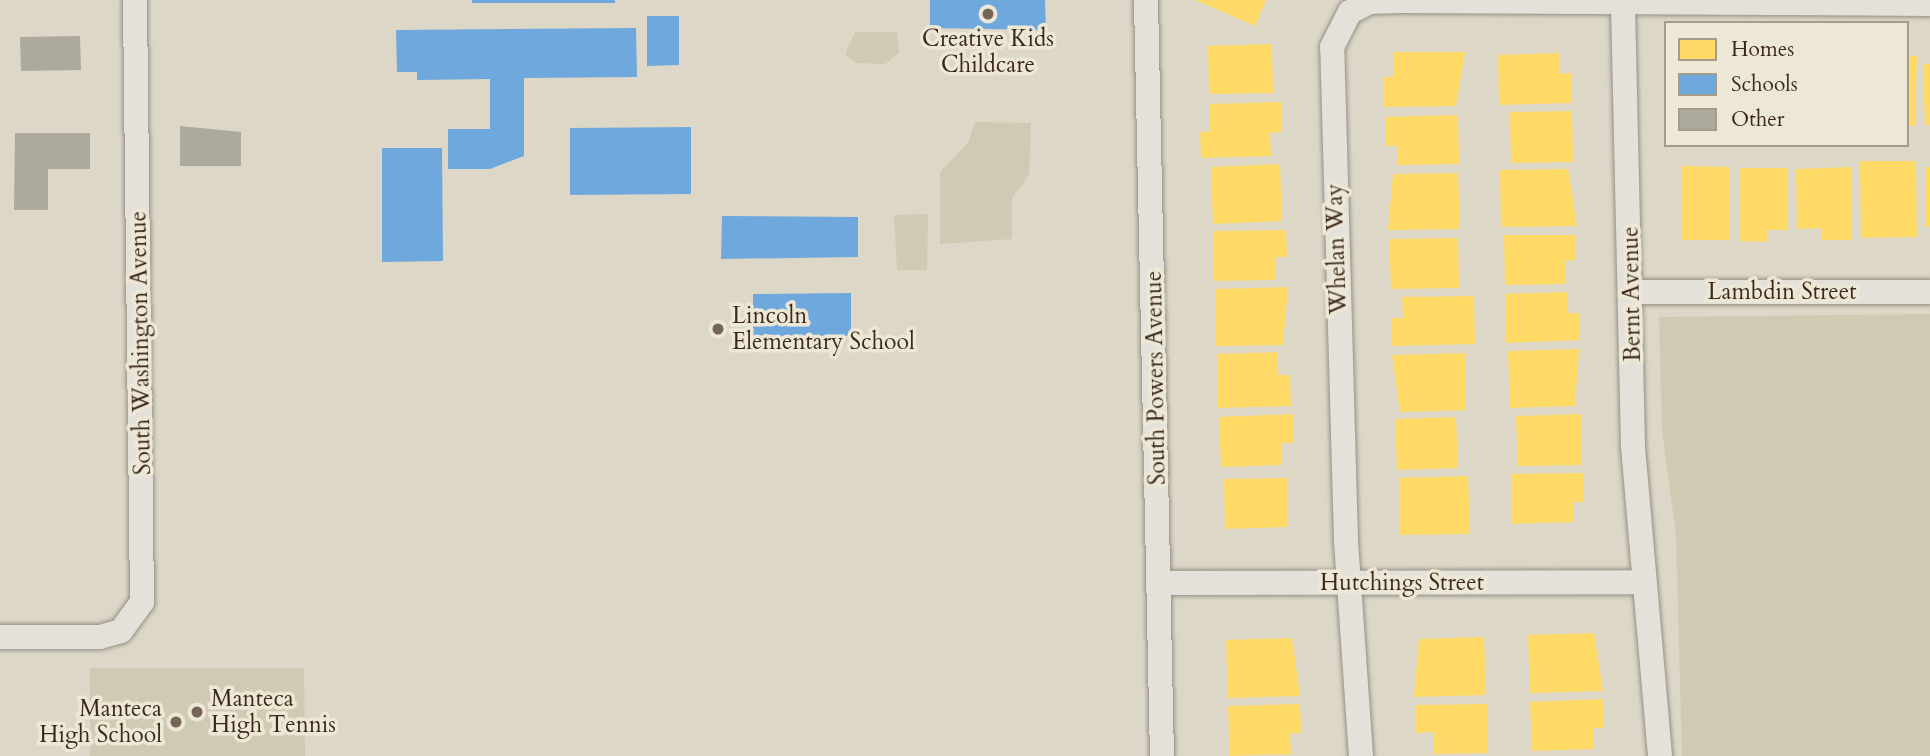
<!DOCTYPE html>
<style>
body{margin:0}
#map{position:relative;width:1930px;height:756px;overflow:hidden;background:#dcd7c7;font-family:Cardo,serif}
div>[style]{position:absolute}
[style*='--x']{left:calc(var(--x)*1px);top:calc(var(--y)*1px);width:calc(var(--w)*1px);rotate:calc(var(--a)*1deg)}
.green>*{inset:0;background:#d0c9b3}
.homes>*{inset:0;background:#ffd966}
.schools>*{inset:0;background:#6fa8dc}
.building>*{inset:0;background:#aea99d}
.roads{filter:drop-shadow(0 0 2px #959085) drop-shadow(0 0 2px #959085)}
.minor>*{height:24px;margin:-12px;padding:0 12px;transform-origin:12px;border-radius:12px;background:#e4e1da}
.dots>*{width:19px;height:19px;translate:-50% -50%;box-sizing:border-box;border:4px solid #ede8d5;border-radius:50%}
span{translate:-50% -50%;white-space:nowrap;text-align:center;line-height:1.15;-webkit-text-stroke:7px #ede8d5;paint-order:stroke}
.poi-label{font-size:23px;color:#3c281b}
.left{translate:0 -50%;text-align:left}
.right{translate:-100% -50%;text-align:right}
.street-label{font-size:23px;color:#3c281b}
.legend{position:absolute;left:1664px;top:21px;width:245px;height:126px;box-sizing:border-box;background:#ede8d5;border:2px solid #a69b8b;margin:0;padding:9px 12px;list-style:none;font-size:21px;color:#3c281b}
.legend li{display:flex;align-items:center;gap:14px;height:35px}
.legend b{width:35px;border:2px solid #a69b8b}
</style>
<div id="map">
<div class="green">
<i style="clip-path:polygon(855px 32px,897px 32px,899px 53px,885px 64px,856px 63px,845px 54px)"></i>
<i style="clip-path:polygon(975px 122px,1031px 123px,1029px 175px,1012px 198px,1012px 239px,940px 244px,940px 172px,968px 143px)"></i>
<i style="clip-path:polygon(928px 214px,927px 270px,897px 270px,894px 215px)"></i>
<i style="clip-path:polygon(1930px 314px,1930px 756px,1682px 756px,1676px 534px,1662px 431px,1659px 317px)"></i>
<i style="clip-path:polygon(90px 668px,304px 668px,305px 756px,90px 756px)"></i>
</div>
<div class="homes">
<i style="clip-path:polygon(1195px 0,1266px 0,1255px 26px)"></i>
<i style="clip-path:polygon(1272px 44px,1273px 93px,1209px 94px,1208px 46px)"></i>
<i style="clip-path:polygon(1394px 52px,1465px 52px,1456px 106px,1384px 107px,1383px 77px,1394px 77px)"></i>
<i style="clip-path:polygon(1559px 53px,1560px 74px,1571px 73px,1572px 103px,1499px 105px,1498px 55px)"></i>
<i style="clip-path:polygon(1907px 56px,1917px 56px,1915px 126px,1907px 126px)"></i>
<i style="clip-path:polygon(1923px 64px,1930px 64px,1930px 125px,1925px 125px)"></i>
<i style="clip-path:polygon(1281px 102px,1282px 132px,1270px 133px,1271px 156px,1201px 158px,1200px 132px,1210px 132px,1209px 104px)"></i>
<i style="clip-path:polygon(1572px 111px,1573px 162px,1511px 163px,1510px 112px)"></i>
<i style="clip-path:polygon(1458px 115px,1459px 164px,1397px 165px,1397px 146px,1385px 146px,1385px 117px)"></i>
<i style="clip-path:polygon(1860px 161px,1916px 161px,1917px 237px,1861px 238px)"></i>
<i style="clip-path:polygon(1280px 164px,1282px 221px,1213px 224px,1211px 167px)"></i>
<i style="clip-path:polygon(1682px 166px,1730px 167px,1729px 240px,1681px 240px)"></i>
<i style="clip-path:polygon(1851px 167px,1852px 240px,1821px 240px,1821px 228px,1797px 229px,1796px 169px)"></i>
<i style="clip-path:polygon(1925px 167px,1930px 167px,1930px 227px,1926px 227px)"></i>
<i style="clip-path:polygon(1739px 168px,1788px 168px,1788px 230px,1768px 230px,1768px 242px,1739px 241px)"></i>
<i style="clip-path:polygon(1568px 169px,1577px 226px,1501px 227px,1500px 170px)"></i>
<i style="clip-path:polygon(1458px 173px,1460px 229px,1388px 230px,1393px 174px)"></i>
<i style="clip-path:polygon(1286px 230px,1287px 257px,1275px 257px,1275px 280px,1214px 281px,1213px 231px)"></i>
<i style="clip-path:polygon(1504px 235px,1575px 235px,1575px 260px,1565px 261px,1566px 284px,1505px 285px)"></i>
<i style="clip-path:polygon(1458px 238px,1459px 288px,1391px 289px,1389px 239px)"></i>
<i style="clip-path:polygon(1288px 287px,1283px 345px,1216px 346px,1216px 289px)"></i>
<i style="clip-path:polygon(1567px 292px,1567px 313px,1579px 313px,1580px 340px,1506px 343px,1505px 294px)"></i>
<i style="clip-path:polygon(1474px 296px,1475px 344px,1391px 346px,1391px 318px,1403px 318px,1402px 297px)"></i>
<i style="clip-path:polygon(1579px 349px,1575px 406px,1510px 408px,1508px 351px)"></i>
<i style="clip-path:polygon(1277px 352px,1278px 375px,1290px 375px,1291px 406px,1218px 408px,1217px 354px)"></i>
<i style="clip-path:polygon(1465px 353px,1466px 410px,1400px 412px,1392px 355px)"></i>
<i style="clip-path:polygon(1293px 414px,1294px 443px,1281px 443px,1281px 465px,1221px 467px,1219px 417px)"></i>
<i style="clip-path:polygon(1581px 414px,1582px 465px,1518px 466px,1516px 416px)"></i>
<i style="clip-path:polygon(1456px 417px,1458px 468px,1397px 470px,1395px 419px)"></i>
<i style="clip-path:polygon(1584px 473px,1584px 502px,1573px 502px,1574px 522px,1512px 524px,1511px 474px)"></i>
<i style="clip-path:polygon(1468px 476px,1470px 534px,1400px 535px,1399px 478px)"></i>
<i style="clip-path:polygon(1287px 478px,1288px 527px,1225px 529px,1224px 479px)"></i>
<i style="clip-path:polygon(1594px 633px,1603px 691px,1530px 693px,1528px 635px)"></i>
<i style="clip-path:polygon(1484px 637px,1486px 695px,1414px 697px,1419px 639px)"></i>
<i style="clip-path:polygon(1292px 638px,1300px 696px,1228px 698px,1226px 640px)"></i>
<i style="clip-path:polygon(1604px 699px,1604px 728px,1593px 728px,1594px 749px,1532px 751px,1530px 702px)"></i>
<i style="clip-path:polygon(1300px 704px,1301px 733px,1290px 733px,1291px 754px,1230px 756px,1228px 706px)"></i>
<i style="clip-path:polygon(1488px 704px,1488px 753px,1433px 754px,1433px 732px,1416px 733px,1416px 705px)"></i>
</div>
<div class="schools">
<i style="clip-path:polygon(472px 0,615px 0,615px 3px,472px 3px)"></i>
<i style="clip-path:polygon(930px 0,1045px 0,1046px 30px,930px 28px)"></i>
<i style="clip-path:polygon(647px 16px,679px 16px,679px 65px,647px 66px)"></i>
<i style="clip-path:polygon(636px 28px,637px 77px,524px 78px,524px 156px,490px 169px,448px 169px,448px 129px,490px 129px,490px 79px,417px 80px,417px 72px,397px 72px,396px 30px)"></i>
<i style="clip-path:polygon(691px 127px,691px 194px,570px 195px,570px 128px)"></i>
<i style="clip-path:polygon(382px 148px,442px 148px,443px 261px,382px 262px)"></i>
<i style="clip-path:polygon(722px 216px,858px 217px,858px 257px,721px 259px)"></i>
<i style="clip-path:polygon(851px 293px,851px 336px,753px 337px,753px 294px)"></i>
</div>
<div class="building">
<i style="clip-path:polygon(80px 36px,81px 70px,21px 71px,20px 37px)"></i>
<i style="clip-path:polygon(180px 126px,241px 132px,241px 166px,180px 166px)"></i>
<i style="clip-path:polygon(15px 133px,90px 133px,90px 169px,48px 169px,48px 210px,14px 210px)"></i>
</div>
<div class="roads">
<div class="minor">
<i style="--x:1146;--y:0;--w:756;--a:88.79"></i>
<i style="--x:1623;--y:5;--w:442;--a:88.7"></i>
<i style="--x:1633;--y:447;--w:310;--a:85"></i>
<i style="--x:1634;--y:292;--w:296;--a:0"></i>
<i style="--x:1160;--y:583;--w:484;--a:-0.1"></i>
<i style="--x:0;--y:637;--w:100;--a:0"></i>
<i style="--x:100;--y:637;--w:22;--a:-16"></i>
<i style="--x:121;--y:631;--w:36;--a:-54"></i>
<i style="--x:142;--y:602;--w:602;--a:-90.67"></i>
<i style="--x:1361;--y:756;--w:217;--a:-94"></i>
<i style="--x:1346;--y:540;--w:493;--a:-91.6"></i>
<i style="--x:1332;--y:47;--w:39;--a:-63"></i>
<i style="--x:1350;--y:12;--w:22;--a:-27"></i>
<i style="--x:1370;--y:2;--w:30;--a:-2"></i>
<i style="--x:1400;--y:1;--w:530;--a:0.32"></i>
</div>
</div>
<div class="dots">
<i style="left:988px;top:14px;background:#746557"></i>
<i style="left:718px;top:329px;background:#746557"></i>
<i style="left:197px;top:712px;background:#746557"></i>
<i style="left:176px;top:722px;background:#746557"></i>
</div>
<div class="poi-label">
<span style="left:988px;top:52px">Creative Kids<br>Childcare</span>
<span class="left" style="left:732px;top:329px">Lincoln<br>Elementary School</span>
<span class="left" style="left:211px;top:712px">Manteca<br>High Tennis</span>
<span class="right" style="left:162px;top:722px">Manteca<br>High School</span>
</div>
<div class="street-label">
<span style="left:1337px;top:249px;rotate:-92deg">Whelan Way</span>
<span style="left:1782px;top:292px">Lambdin Street</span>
<span style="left:1632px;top:294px;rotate:-91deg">Bernt Avenue</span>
<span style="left:141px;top:343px;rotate:-91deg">South Washington Avenue</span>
<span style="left:1156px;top:378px;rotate:-91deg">South Powers Avenue</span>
<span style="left:1402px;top:583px">Hutchings Street</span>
</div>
<ul class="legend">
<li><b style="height:19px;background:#ffd966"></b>Homes</li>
<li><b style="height:19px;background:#6fa8dc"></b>Schools</li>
<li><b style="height:19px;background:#aea99d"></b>Other</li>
</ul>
</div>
